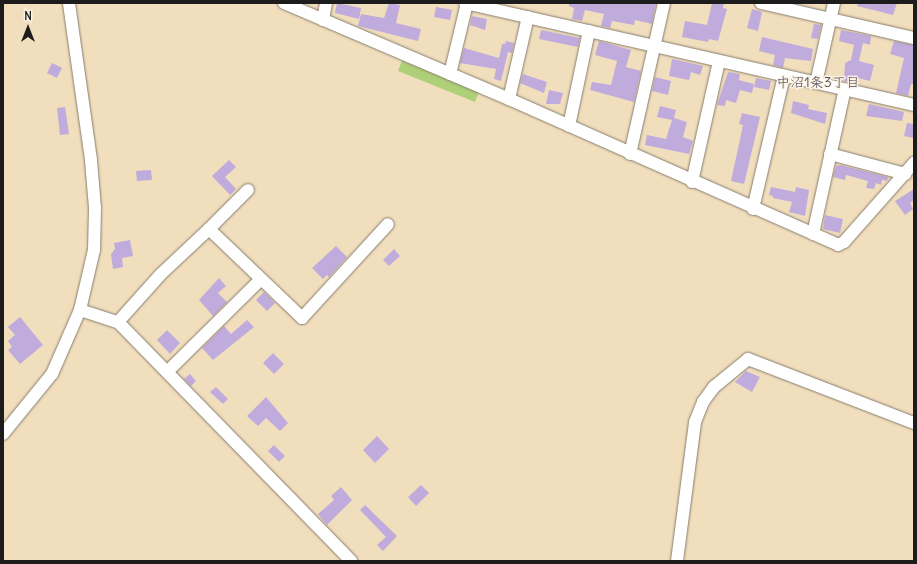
<!DOCTYPE html>
<meta charset="utf-8">
<style>
body{margin:0}
#map{position:relative;width:917px;height:564px;overflow:hidden;background:#f1debd;font-family:Delius,"Klee One",sans-serif}
div>[style]{position:absolute}
[style*='--x']{left:calc(var(--x)*1px);top:calc(var(--y)*1px);width:calc(var(--w)*1px);rotate:calc(var(--a)*1deg)}
.green>*{inset:0;background:#aed078}
.building>*{inset:0;background:#c0abdd}
.roads{filter:drop-shadow(0 0 1px #867d6c) drop-shadow(0 0 1px #867d6c)}
.minor>*{height:12px;margin:-6px;padding:0 6px;transform-origin:6px;border-radius:6px;background:#fff}
span{translate:-50% -50%;white-space:nowrap;text-align:center;line-height:1.15;-webkit-text-stroke:3px #fcf5e5;paint-order:stroke}
.neighbourhood-label{font-size:14px;color:#554e60}
.frame{position:absolute;inset:0;border:4px solid #1c1c1c;pointer-events:none}
.north{position:absolute;left:8px;top:8px;width:40px;height:40px;-webkit-text-stroke:3px #fcf5e5;paint-order:stroke;rotate:0deg;font-size:11px;font-weight:700;line-height:16px;text-align:center;color:#1c1c1c}
.north::after{content:'';display:block;margin:auto;width:14px;height:18px;background:#1c1c1c;clip-path:polygon(50% 0,100% 100%,50% 72%,0 100%)}
</style>
<div id="map">
<div class="green">
<i style="clip-path:polygon(402px 61px,479px 91px,475px 102px,398px 71px)"></i>
</div>
<div class="building">
<i style="clip-path:polygon(337px 3px,361px 8px,359px 19px,335px 13px)"></i>
<i style="clip-path:polygon(389px 3px,400px 5px,396px 23px,421px 29px,418px 41px,358px 26px,361px 14px,384px 18px)"></i>
<i style="clip-path:polygon(569px 3px,656px 3px,652px 24px,635px 20px,634px 25px,612px 21px,610px 28px,601px 26px,604px 14px,585px 10px,582px 21px,572px 19px,574px 8px,569px 6px)"></i>
<i style="clip-path:polygon(712px 3px,724px 3px,723px 8px,727px 9px,718px 41px,709px 39px,708px 42px,682px 37px,685px 21px,707px 25px)"></i>
<i style="clip-path:polygon(858px 3px,897px 3px,893px 15px,857px 6px)"></i>
<i style="clip-path:polygon(436px 7px,452px 10px,450px 20px,434px 17px)"></i>
<i style="clip-path:polygon(752px 9px,762px 12px,758px 31px,747px 28px)"></i>
<i style="clip-path:polygon(472px 16px,487px 19px,485px 30px,470px 25px)"></i>
<i style="clip-path:polygon(814px 24px,821px 25px,818px 39px,811px 38px)"></i>
<i style="clip-path:polygon(541px 30px,580px 38px,578px 47px,539px 39px)"></i>
<i style="clip-path:polygon(841px 30px,871px 36px,870px 45px,863px 43px,859px 61px,874px 65px,870px 81px,854px 77px,853px 83px,844px 81px,845px 63px,851px 60px,854px 45px,839px 41px)"></i>
<i style="clip-path:polygon(762px 37px,813px 49px,811px 61px,785px 58px,783px 68px,773px 65px,775px 55px,759px 51px)"></i>
<i style="clip-path:polygon(506px 41px,514px 43px,512px 53px,508px 52px,501px 81px,494px 79px,496px 69px,460px 63px,464px 48px,499px 58px,502px 44px,505px 44px)"></i>
<i style="clip-path:polygon(599px 41px,631px 50px,626px 67px,641px 71px,634px 102px,590px 90px,592px 82px,611px 85px,617px 61px,595px 55px)"></i>
<i style="clip-path:polygon(894px 41px,914px 45px,914px 84px,911px 84px,908px 96px,896px 93px,904px 58px,890px 54px)"></i>
<i style="clip-path:polygon(672px 59px,703px 66px,700px 75px,691px 72px,689px 80px,669px 76px)"></i>
<i style="clip-path:polygon(52px 63px,62px 68px,57px 78px,47px 73px)"></i>
<i style="clip-path:polygon(728px 72px,740px 74px,739px 80px,754px 84px,752px 93px,740px 90px,736px 103px,726px 100px,725px 106px,717px 105px)"></i>
<i style="clip-path:polygon(523px 74px,547px 82px,544px 93px,520px 83px)"></i>
<i style="clip-path:polygon(655px 77px,671px 81px,668px 95px,652px 91px)"></i>
<i style="clip-path:polygon(756px 78px,771px 81px,769px 90px,754px 87px)"></i>
<i style="clip-path:polygon(549px 90px,563px 93px,560px 104px,546px 104px)"></i>
<i style="clip-path:polygon(793px 101px,809px 105px,808px 109px,827px 113px,825px 124px,791px 113px)"></i>
<i style="clip-path:polygon(869px 104px,904px 112px,902px 121px,866px 116px)"></i>
<i style="clip-path:polygon(660px 106px,676px 110px,674px 118px,687px 122px,683px 137px,693px 141px,689px 154px,645px 145px,647px 135px,666px 139px,672px 120px,657px 117px)"></i>
<i style="clip-path:polygon(65px 107px,69px 134px,60px 135px,57px 108px)"></i>
<i style="clip-path:polygon(742px 113px,760px 117px,744px 184px,731px 181px,743px 125px,739px 124px)"></i>
<i style="clip-path:polygon(907px 123px,914px 124px,914px 138px,904px 136px)"></i>
<i style="clip-path:polygon(229px 160px,236px 167px,225px 177px,236px 189px,230px 195px,212px 176px)"></i>
<i style="clip-path:polygon(840px 165px,888px 177px,887px 181px,882px 180px,881px 185px,876px 183px,874px 189px,866px 188px,868px 181px,846px 175px,845px 180px,833px 177px,836px 166px)"></i>
<i style="clip-path:polygon(151px 170px,152px 180px,137px 181px,136px 171px)"></i>
<i style="clip-path:polygon(771px 187px,795px 192px,796px 187px,809px 190px,805px 216px,789px 212px,792px 202px,773px 198px,773px 196px,769px 195px)"></i>
<i style="clip-path:polygon(914px 189px,914px 200px,910px 203px,913px 209px,905px 215px,895px 201px)"></i>
<i style="clip-path:polygon(825px 215px,843px 219px,840px 233px,823px 229px)"></i>
<i style="clip-path:polygon(130px 240px,133px 256px,122px 258px,123px 267px,113px 269px,111px 254px,115px 249px,114px 243px)"></i>
<i style="clip-path:polygon(336px 246px,347px 257px,329px 277px,327px 275px,323px 279px,312px 268px)"></i>
<i style="clip-path:polygon(394px 249px,400px 256px,389px 266px,383px 260px)"></i>
<i style="clip-path:polygon(219px 278px,226px 286px,218px 293px,227px 302px,213px 316px,199px 300px)"></i>
<i style="clip-path:polygon(264px 292px,275px 303px,267px 311px,256px 300px)"></i>
<i style="clip-path:polygon(20px 317px,43px 345px,20px 364px,8px 350px,12px 347px,8px 341px,15px 335px,8px 327px)"></i>
<i style="clip-path:polygon(247px 320px,254px 327px,213px 360px,202px 348px,224px 326px,231px 334px)"></i>
<i style="clip-path:polygon(167px 330px,180px 343px,170px 354px,157px 340px)"></i>
<i style="clip-path:polygon(273px 353px,284px 364px,274px 374px,263px 363px)"></i>
<i style="clip-path:polygon(746px 371px,760px 377px,752px 392px,735px 382px)"></i>
<i style="clip-path:polygon(190px 374px,196px 381px,191px 386px,184px 379px)"></i>
<i style="clip-path:polygon(216px 387px,228px 399px,223px 404px,210px 392px)"></i>
<i style="clip-path:polygon(266px 397px,288px 423px,280px 431px,266px 418px,258px 426px,247px 416px)"></i>
<i style="clip-path:polygon(377px 436px,389px 449px,375px 463px,363px 450px)"></i>
<i style="clip-path:polygon(274px 445px,285px 456px,279px 462px,268px 451px)"></i>
<i style="clip-path:polygon(421px 485px,429px 493px,416px 506px,408px 497px)"></i>
<i style="clip-path:polygon(341px 487px,352px 500px,327px 525px,318px 514px,334px 500px,331px 496px)"></i>
<i style="clip-path:polygon(365px 505px,397px 536px,383px 551px,377px 545px,386px 537px,360px 510px)"></i>
</div>
<div class="roads">
<div class="minor">
<i style="--x:284;--y:3;--w:245;--a:23.1"></i>
<i style="--x:509;--y:99;--w:360;--a:23.9"></i>
<i style="--x:838;--y:245;--w:7;--a:-27"></i>
<i style="--x:844;--y:242;--w:106;--a:-48.5"></i>
<i style="--x:465;--y:3;--w:460;--a:12.8"></i>
<i style="--x:761;--y:3;--w:157;--a:12.9"></i>
<i style="--x:323;--y:20;--w:17;--a:-80"></i>
<i style="--x:450;--y:74;--w:73;--a:-76.5"></i>
<i style="--x:816;--y:83;--w:82;--a:-77.3"></i>
<i style="--x:509;--y:99;--w:84;--a:-77"></i>
<i style="--x:569;--y:126;--w:97;--a:-78.1"></i>
<i style="--x:630;--y:154;--w:155;--a:-77.3"></i>
<i style="--x:830;--y:154;--w:78;--a:14.9"></i>
<i style="--x:692;--y:182;--w:124;--a:-77.4"></i>
<i style="--x:753;--y:209;--w:137;--a:-76.9"></i>
<i style="--x:209;--y:229;--w:55;--a:-45"></i>
<i style="--x:813;--y:234;--w:148;--a:-77.6"></i>
<i style="--x:80;--y:310;--w:40;--a:18"></i>
<i style="--x:118;--y:322;--w:334;--a:45.7"></i>
<i style="--x:118;--y:322;--w:64;--a:-48.1"></i>
<i style="--x:161;--y:274;--w:66;--a:-43.2"></i>
<i style="--x:209;--y:229;--w:129;--a:43.7"></i>
<i style="--x:302;--y:318;--w:127;--a:-47.5"></i>
<i style="--x:167;--y:372;--w:132;--a:-44.7"></i>
<i style="--x:3;--y:434;--w:77;--a:-50.8"></i>
<i style="--x:52;--y:374;--w:70;--a:-66.4"></i>
<i style="--x:80;--y:310;--w:62;--a:-76.9"></i>
<i style="--x:94;--y:250;--w:42;--a:-88.6"></i>
<i style="--x:95;--y:208;--w:48;--a:-94.8"></i>
<i style="--x:91;--y:160;--w:159;--a:-98"></i>
<i style="--x:677;--y:561;--w:140;--a:-82.6"></i>
<i style="--x:695;--y:422;--w:22;--a:-68"></i>
<i style="--x:703;--y:402;--w:19;--a:-54"></i>
<i style="--x:714;--y:387;--w:44;--a:-39.5"></i>
<i style="--x:748;--y:359;--w:178;--a:21.1"></i>
</div>
</div>
<div class="neighbourhood-label">
<span style="left:818px;top:82px">中沼1条3丁目</span>
</div>
<div class="frame"></div>
<div class="north">N</div>
</div>
